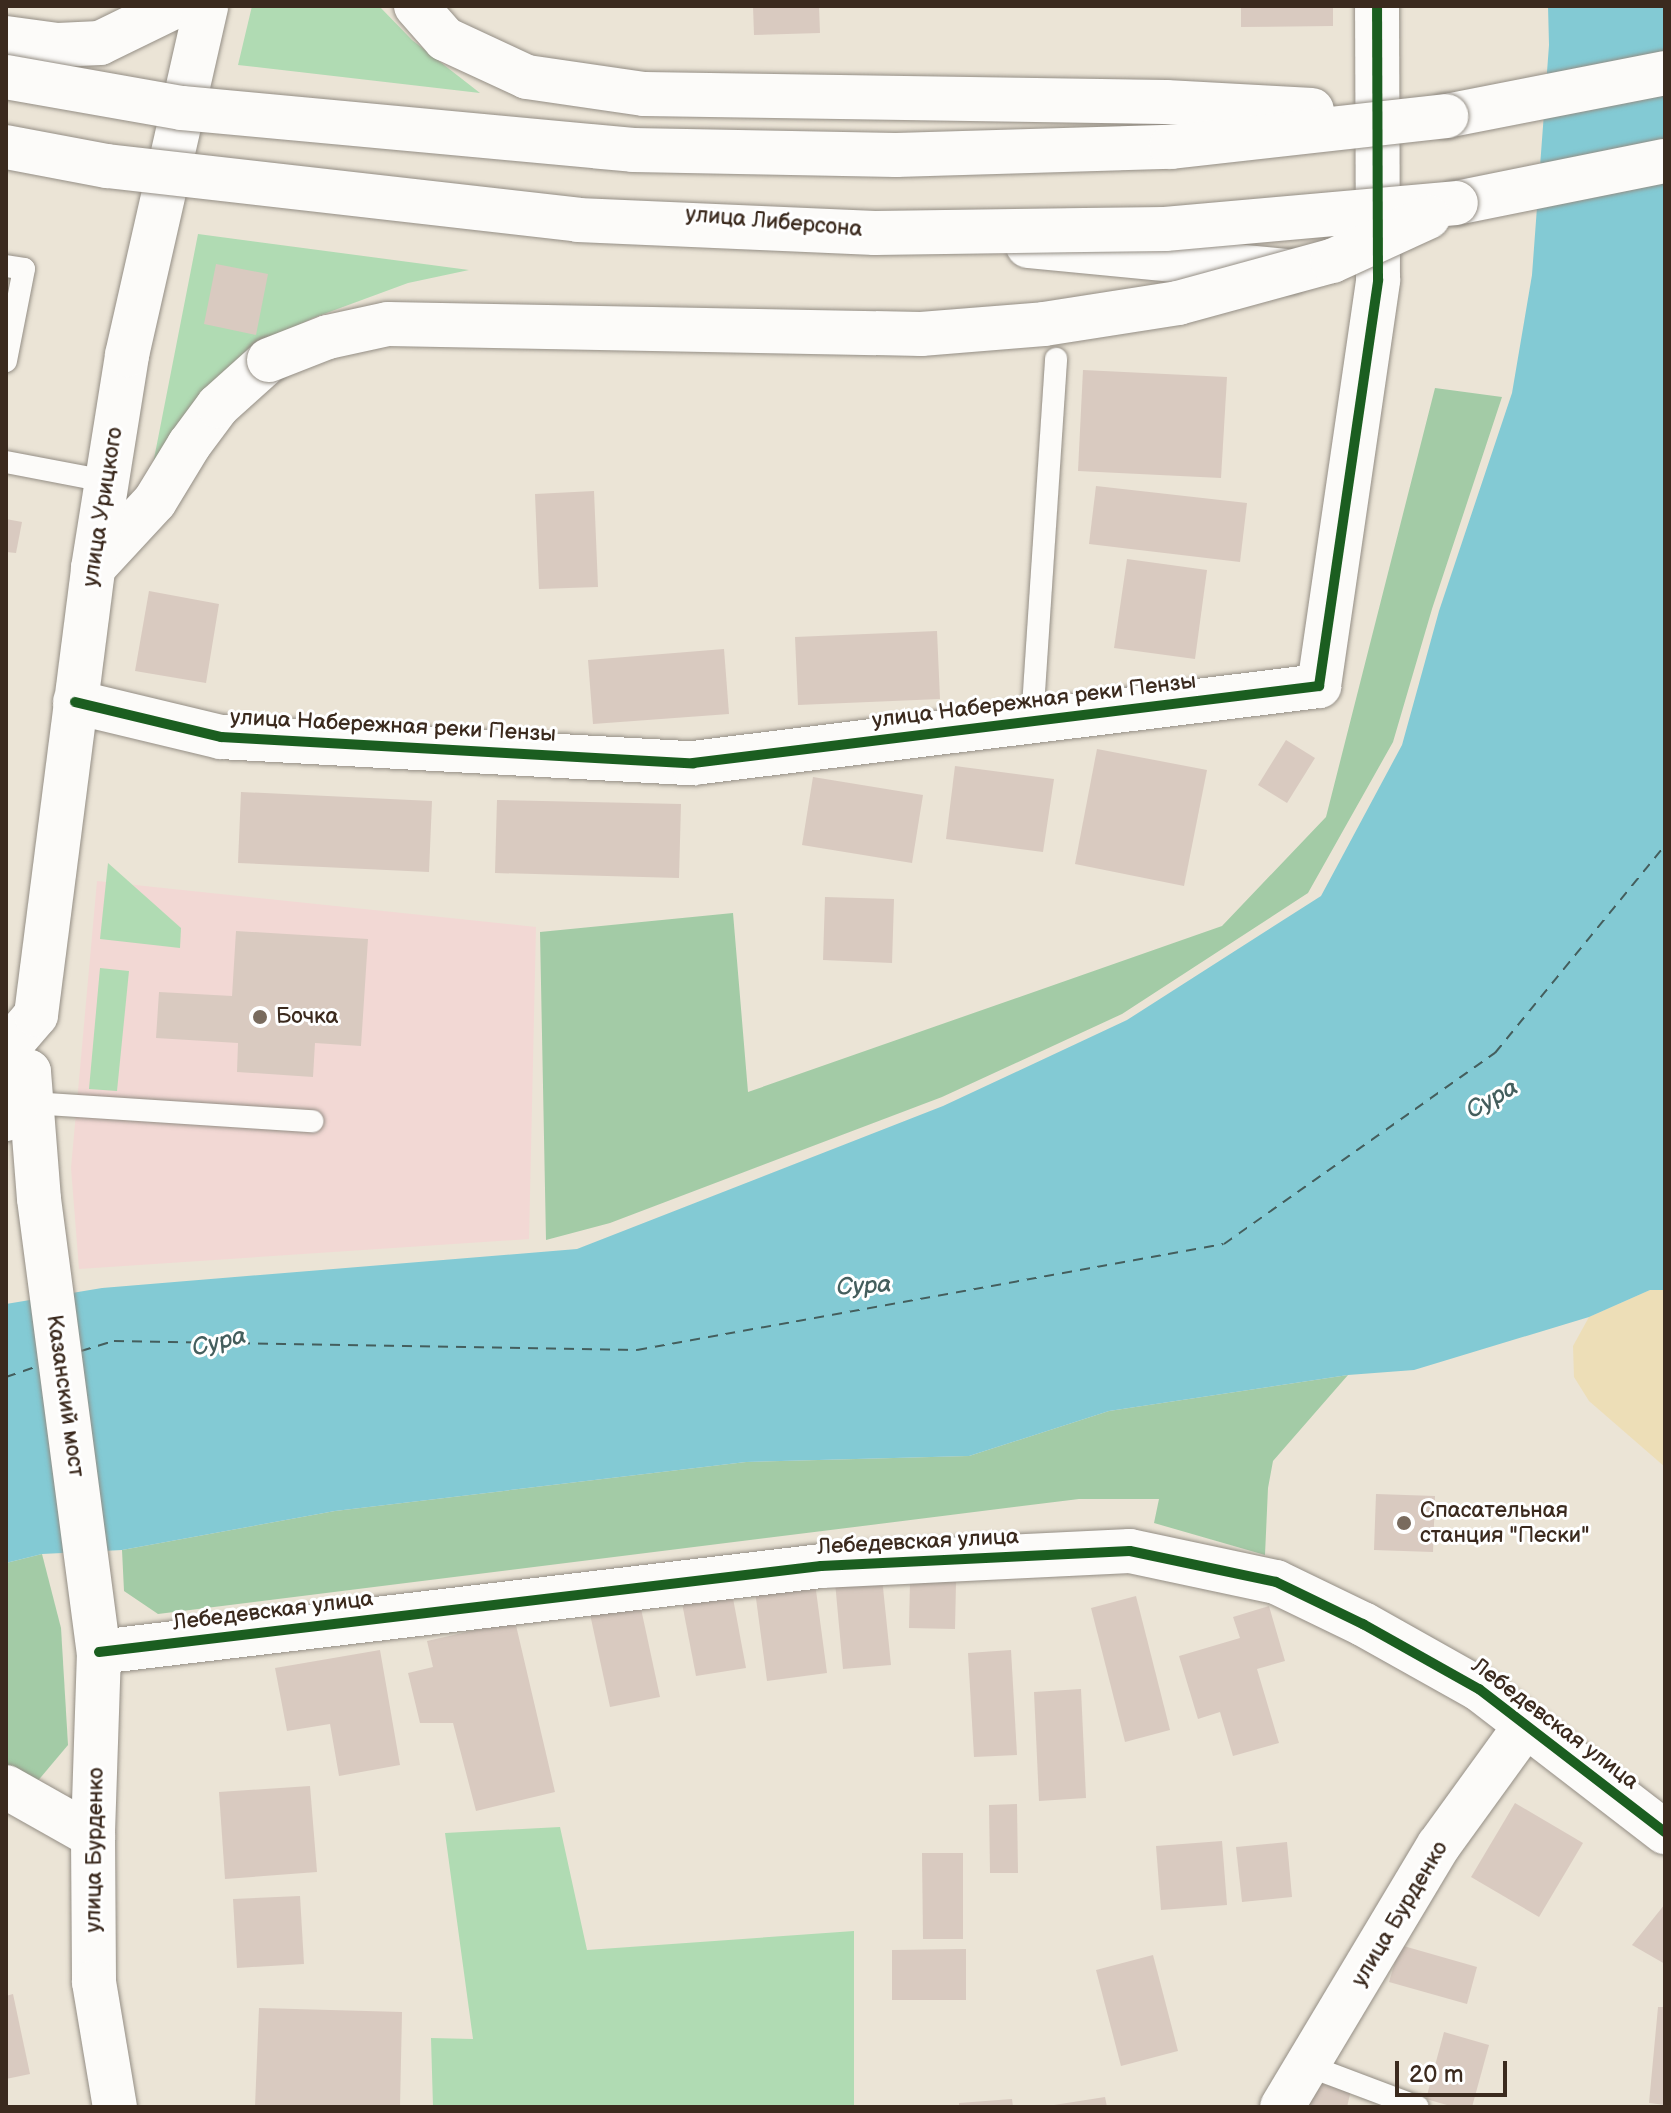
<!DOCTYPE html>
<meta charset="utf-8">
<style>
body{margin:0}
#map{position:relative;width:1671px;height:2113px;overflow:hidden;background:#ebe4d6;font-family:"Balsamiq Sans",sans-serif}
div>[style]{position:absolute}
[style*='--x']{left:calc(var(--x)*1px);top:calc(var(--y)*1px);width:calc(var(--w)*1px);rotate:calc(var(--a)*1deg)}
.built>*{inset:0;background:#f2d8d4}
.green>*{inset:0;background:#b0dbb3}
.forest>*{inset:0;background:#a3cba6}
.sand>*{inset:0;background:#eddeb7}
.water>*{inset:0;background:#83cad4}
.ferry>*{height:2px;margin-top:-1px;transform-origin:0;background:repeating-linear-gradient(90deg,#445e5d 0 10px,transparent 0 18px)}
.building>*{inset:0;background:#d9cac0}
.roads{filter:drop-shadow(0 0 2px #948e85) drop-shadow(0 0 2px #948e85)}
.service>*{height:22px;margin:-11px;padding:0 11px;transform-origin:11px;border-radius:11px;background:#fcfbf9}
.minor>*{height:44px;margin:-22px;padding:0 22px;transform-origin:22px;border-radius:22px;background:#fcfbf9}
.tertiary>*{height:44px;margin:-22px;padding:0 22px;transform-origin:22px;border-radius:22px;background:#fcfbf9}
.primary>*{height:44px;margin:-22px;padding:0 22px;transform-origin:22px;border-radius:22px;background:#fcfbf9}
.bridges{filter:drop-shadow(0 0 2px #948e85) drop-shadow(0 0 2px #948e85)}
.primary-bridge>*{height:44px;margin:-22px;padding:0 22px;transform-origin:22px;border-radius:22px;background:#fcfbf9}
.cycleway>*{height:10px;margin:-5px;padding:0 5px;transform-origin:5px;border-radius:5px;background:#1b5e20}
.dots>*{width:22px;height:22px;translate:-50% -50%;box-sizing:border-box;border:4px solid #fff;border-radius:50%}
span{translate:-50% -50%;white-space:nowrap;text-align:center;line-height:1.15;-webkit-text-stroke:6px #fff;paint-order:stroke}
.street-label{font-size:22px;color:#3b2a1e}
.poi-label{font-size:22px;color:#3b2a1e}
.left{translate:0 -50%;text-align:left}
.water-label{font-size:24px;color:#445e5d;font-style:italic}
.frame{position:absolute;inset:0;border:8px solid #3b2a1e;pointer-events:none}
.scale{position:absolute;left:1395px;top:2061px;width:112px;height:36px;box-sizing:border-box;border:4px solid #3b2a1e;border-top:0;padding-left:10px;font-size:24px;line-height:28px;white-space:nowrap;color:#3b2a1e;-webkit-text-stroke:6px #fff;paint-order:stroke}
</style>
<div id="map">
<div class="built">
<i style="clip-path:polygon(97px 881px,536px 927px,529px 1239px,79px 1269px,71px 1168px)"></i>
</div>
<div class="green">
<i style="clip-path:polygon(252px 6px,379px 6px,412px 40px,480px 93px,238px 65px)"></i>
<i style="clip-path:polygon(198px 234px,469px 270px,408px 283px,313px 318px,272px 338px,153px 464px)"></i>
<i style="clip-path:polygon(108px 863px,181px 928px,180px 948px,100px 939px)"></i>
<i style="clip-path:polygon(100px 968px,129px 971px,117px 1091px,89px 1089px)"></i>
<i style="clip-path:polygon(560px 1827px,587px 1950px,854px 1931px,854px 2107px,433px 2107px,431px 2038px,473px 2039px,445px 1833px)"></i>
</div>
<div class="forest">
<i style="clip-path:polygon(1435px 388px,1502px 397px,1432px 609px,1393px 742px,1308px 893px,1122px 1014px,942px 1097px,610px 1223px,546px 1240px,540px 932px,733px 913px,748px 1092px,1222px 926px,1326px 817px)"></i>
<i style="clip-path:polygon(1348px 1375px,1273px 1461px,1268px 1488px,1265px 1555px,1154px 1523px,1159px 1499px,1079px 1499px,158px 1614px,124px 1591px,122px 1550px,335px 1511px,746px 1462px,969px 1456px,1109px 1411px)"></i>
<i style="clip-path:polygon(42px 1554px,61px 1628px,68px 1745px,36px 1783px,6px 1764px,6px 1563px)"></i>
</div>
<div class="sand">
<i style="clip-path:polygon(1650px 1290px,1665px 1290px,1665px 1467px,1589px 1401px,1574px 1377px,1573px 1346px,1589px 1317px)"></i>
</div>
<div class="water">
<i style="clip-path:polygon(1548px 6px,1665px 6px,1665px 1290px,1650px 1290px,1589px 1317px,1414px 1370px,1348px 1375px,1109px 1411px,969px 1456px,746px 1462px,335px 1511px,122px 1550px,42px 1554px,6px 1563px,6px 1304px,102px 1288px,577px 1249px,943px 1106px,1127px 1020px,1321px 896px,1402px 745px,1439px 611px,1512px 393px,1532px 275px,1549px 45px)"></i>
</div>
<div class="ferry">
<i style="--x:81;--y:1351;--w:34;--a:-17"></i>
<i style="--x:114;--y:1341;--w:523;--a:0.99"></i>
<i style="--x:637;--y:1350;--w:596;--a:-10.24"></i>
<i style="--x:1224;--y:1244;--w:332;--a:-35.2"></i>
<i style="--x:1495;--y:1053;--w:269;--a:-50.7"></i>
<i style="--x:6;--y:1377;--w:37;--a:-19"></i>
</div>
<div class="building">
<i style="clip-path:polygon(753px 6px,819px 6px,820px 33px,754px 35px)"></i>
<i style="clip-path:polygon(1241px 6px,1333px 6px,1333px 26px,1241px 27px)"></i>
<i style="clip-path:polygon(216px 264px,268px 274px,256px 335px,204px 324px)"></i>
<i style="clip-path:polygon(1083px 370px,1227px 377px,1221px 478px,1078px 471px)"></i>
<i style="clip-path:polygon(1096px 486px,1247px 503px,1240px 562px,1089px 544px)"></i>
<i style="clip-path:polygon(594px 491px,598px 587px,539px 589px,535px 494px)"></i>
<i style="clip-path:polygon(6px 519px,22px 522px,16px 553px,6px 552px)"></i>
<i style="clip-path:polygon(1127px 559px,1207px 570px,1195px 659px,1114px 648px)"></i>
<i style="clip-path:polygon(149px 591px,219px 604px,206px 683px,135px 671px)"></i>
<i style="clip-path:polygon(937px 631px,940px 699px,798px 705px,795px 637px)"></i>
<i style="clip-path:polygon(724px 649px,729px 714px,593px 724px,588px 660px)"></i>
<i style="clip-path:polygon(1286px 740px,1315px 758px,1287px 803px,1258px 785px)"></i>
<i style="clip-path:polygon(1097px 749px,1207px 770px,1184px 886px,1075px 864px)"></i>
<i style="clip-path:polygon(955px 766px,1054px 779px,1043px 852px,946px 839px)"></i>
<i style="clip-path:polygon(813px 777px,923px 795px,912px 863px,802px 845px)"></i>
<i style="clip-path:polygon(241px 792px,432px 801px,429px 872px,238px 863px)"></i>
<i style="clip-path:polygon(497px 800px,681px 804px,679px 878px,495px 873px)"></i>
<i style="clip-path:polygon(825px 897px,894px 899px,892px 963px,823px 960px)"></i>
<i style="clip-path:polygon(236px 931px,368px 939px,361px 1046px,315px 1043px,313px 1077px,237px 1072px,238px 1043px,156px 1038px,159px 992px,232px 996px)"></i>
<i style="clip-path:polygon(1376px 1494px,1435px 1496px,1433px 1552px,1374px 1550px)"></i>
<i style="clip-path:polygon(882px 1578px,891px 1665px,843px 1669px,835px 1582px)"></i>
<i style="clip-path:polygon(910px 1581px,956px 1582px,955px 1629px,909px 1628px)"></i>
<i style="clip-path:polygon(815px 1583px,827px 1673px,767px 1681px,755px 1591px)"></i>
<i style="clip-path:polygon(732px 1593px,746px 1668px,696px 1676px,682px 1603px)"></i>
<i style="clip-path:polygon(1136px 1596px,1170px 1730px,1125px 1742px,1091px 1608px)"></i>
<i style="clip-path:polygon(640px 1604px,660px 1697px,610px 1707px,590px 1614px)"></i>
<i style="clip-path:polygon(1269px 1606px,1285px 1661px,1257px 1669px,1279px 1743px,1233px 1756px,1220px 1712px,1198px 1719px,1179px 1656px,1240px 1638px,1233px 1617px)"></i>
<i style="clip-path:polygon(515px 1621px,555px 1792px,476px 1811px,453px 1723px,420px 1723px,408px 1673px,433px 1667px,427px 1641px)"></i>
<i style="clip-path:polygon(380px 1650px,400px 1765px,339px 1776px,330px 1724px,287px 1731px,275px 1668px)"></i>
<i style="clip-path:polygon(1011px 1650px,1017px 1755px,974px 1757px,968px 1653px)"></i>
<i style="clip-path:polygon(1081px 1689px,1086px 1798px,1039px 1801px,1034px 1692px)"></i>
<i style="clip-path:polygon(310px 1786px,317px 1872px,225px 1879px,219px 1792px)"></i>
<i style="clip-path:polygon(1515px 1803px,1583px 1843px,1539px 1917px,1471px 1877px)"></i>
<i style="clip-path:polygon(1017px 1804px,1018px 1873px,990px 1873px,989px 1805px)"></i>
<i style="clip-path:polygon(1222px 1841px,1227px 1905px,1161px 1910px,1156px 1846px)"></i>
<i style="clip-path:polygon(1287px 1842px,1292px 1897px,1242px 1902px,1236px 1847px)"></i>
<i style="clip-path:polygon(922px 1853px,963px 1853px,963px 1939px,923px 1939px)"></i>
<i style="clip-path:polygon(300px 1896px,304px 1964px,237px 1968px,233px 1899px)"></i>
<i style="clip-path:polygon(1665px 1904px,1665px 1964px,1632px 1945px)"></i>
<i style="clip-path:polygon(1400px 1945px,1477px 1967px,1467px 2004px,1389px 1982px)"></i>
<i style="clip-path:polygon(966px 1949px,966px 2000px,892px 2000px,892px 1950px)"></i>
<i style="clip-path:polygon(1153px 1955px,1178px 2051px,1121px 2066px,1096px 1970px)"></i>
<i style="clip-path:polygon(13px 1994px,30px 2074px,6px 2079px,6px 1996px)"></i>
<i style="clip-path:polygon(1658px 2007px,1665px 2007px,1665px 2105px,1649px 2103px)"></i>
<i style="clip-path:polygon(259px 2008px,402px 2012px,400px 2107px,255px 2107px)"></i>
<i style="clip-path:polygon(1444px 2032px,1489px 2045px,1472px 2107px,1454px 2107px,1426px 2099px)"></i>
<i style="clip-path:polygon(1313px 2082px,1351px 2090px,1347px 2107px,1307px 2107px)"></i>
<i style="clip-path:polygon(1105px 2097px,1107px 2107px,1054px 2107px,1054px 2105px)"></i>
<i style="clip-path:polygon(1012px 2099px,1013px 2107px,959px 2107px,959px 2103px)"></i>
</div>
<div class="roads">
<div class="service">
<i style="--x:6;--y:266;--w:18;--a:9"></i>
<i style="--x:24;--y:269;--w:94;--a:101.1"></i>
<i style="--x:6;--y:462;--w:102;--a:10.8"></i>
<i style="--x:1032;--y:722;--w:364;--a:-86.2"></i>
<i style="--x:31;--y:1103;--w:282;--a:3.7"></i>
<i style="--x:1309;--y:2066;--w:116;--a:20.6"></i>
</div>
<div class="minor">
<i style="--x:6;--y:38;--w:52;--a:7.7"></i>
<i style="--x:58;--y:45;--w:42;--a:-2.7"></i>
<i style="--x:100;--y:43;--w:85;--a:-26"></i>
<i style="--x:1028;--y:246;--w:263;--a:5.5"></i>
<i style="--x:75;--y:702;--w:150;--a:13.5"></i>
<i style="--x:221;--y:737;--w:473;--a:3.2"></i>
<i style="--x:693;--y:763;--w:631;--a:-7.01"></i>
<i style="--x:1319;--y:686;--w:410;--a:-81.7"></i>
<i style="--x:1378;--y:280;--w:274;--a:-90.2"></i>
<i style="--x:99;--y:1652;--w:727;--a:-6.79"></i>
<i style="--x:821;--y:1566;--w:309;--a:-2.8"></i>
<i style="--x:1130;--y:1551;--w:149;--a:12"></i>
<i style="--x:1276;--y:1582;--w:97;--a:25.8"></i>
<i style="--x:1363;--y:1624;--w:133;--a:29.3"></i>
<i style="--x:1479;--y:1689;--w:235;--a:37.6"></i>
<i style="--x:6;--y:1787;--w:100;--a:29.4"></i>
<i style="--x:1282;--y:2107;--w:305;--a:-59.1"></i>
<i style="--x:1439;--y:1845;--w:148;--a:-54.1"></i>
</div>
<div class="tertiary">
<i style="--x:29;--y:1072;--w:127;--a:85.5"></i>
<i style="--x:39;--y:1199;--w:457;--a:82.5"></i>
<i style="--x:99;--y:1652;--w:184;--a:91.9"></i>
<i style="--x:93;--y:1836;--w:146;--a:89.6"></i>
<i style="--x:94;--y:1982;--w:127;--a:80.5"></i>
</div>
<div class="primary">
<i style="--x:1446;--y:116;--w:223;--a:-11.1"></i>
<i style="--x:1456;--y:203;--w:213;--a:-11.4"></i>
<i style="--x:93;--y:568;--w:91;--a:-47.2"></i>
<i style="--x:155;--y:501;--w:66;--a:-58.7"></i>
<i style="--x:189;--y:445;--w:49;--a:-53.4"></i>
<i style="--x:218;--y:406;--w:69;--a:-42"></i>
<i style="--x:6;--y:1050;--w:46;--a:-49.4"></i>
<i style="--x:36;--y:1015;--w:451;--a:-82.7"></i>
<i style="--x:93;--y:568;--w:216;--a:-80.9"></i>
<i style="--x:127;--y:355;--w:358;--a:-77.2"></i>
<i style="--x:6;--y:1119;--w:14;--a:-51"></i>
<i style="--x:15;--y:1108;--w:39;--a:-69"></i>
</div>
</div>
<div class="bridges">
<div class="primary-bridge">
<i style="--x:416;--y:6;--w:44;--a:48.7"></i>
<i style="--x:445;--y:39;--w:90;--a:24.9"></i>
<i style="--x:527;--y:77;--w:118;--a:8.3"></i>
<i style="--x:644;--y:94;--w:522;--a:0.88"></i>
<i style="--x:1166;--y:102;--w:146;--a:3.1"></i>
<i style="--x:6;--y:77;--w:179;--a:10"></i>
<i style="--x:182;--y:108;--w:453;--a:5.3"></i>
<i style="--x:633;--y:150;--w:263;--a:1.1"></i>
<i style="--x:896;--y:155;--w:275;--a:-1.7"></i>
<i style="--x:1171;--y:147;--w:277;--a:-6.4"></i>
<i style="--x:6;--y:147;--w:103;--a:10.7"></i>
<i style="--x:107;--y:166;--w:474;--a:6.5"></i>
<i style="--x:578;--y:220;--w:297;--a:2.5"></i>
<i style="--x:875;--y:233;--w:290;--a:-0.8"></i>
<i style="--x:1165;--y:229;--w:292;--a:-5.1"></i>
<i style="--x:269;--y:360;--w:63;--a:-21.3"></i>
<i style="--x:328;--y:337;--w:61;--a:-12.2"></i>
<i style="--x:388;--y:324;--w:533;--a:1.07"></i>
<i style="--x:921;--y:334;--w:123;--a:-4.6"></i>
<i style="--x:1044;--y:324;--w:136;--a:-8.9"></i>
<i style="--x:1178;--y:303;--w:160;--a:-15.3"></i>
<i style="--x:1332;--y:261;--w:106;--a:-24.6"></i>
</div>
</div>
<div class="cycleway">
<i style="--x:75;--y:702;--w:150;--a:13.5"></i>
<i style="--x:221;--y:737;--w:473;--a:3.2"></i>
<i style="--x:693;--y:763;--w:631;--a:-7.01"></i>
<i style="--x:1319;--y:686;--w:410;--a:-81.7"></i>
<i style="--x:1378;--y:280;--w:274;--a:-90.2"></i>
<i style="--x:99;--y:1652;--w:727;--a:-6.79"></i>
<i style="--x:821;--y:1566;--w:309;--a:-2.8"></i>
<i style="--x:1130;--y:1551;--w:149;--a:12"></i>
<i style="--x:1276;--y:1582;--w:97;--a:25.8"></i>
<i style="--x:1363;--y:1624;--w:133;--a:29.3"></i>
<i style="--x:1479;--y:1689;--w:235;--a:37.6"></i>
</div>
<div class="dots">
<i style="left:260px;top:1017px;background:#796b5e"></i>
<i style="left:1404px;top:1523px;background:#796b5e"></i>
</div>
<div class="street-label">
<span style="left:774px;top:222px;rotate:5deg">улица Либерсона</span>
<span style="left:103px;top:507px;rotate:-81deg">улица Урицкого</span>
<span style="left:1034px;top:701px;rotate:-7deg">улица Набережная реки Пензы</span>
<span style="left:393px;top:726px;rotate:3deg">улица Набережная реки Пензы</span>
<span style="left:65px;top:1396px;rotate:82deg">Казанский мост</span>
<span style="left:918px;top:1542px;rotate:-3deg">Лебедевская улица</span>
<span style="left:273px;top:1611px;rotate:-7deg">Лебедевская улица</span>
<span style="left:1555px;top:1724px;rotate:37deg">Лебедевская улица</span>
<span style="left:95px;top:1850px;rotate:-89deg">улица Бурденко</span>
<span style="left:1400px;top:1914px;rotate:-59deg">улица Бурденко</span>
</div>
<div class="poi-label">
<span class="left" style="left:276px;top:1017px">Бочка</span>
<span class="left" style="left:1420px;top:1523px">Спасательная<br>станция "Пески"</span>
</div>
<div class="water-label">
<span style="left:1492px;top:1099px;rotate:-30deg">Сура</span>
<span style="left:864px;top:1286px;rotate:-4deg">Сура</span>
<span style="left:219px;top:1342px;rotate:-15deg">Сура</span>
</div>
<div class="frame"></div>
<div class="scale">20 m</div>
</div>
